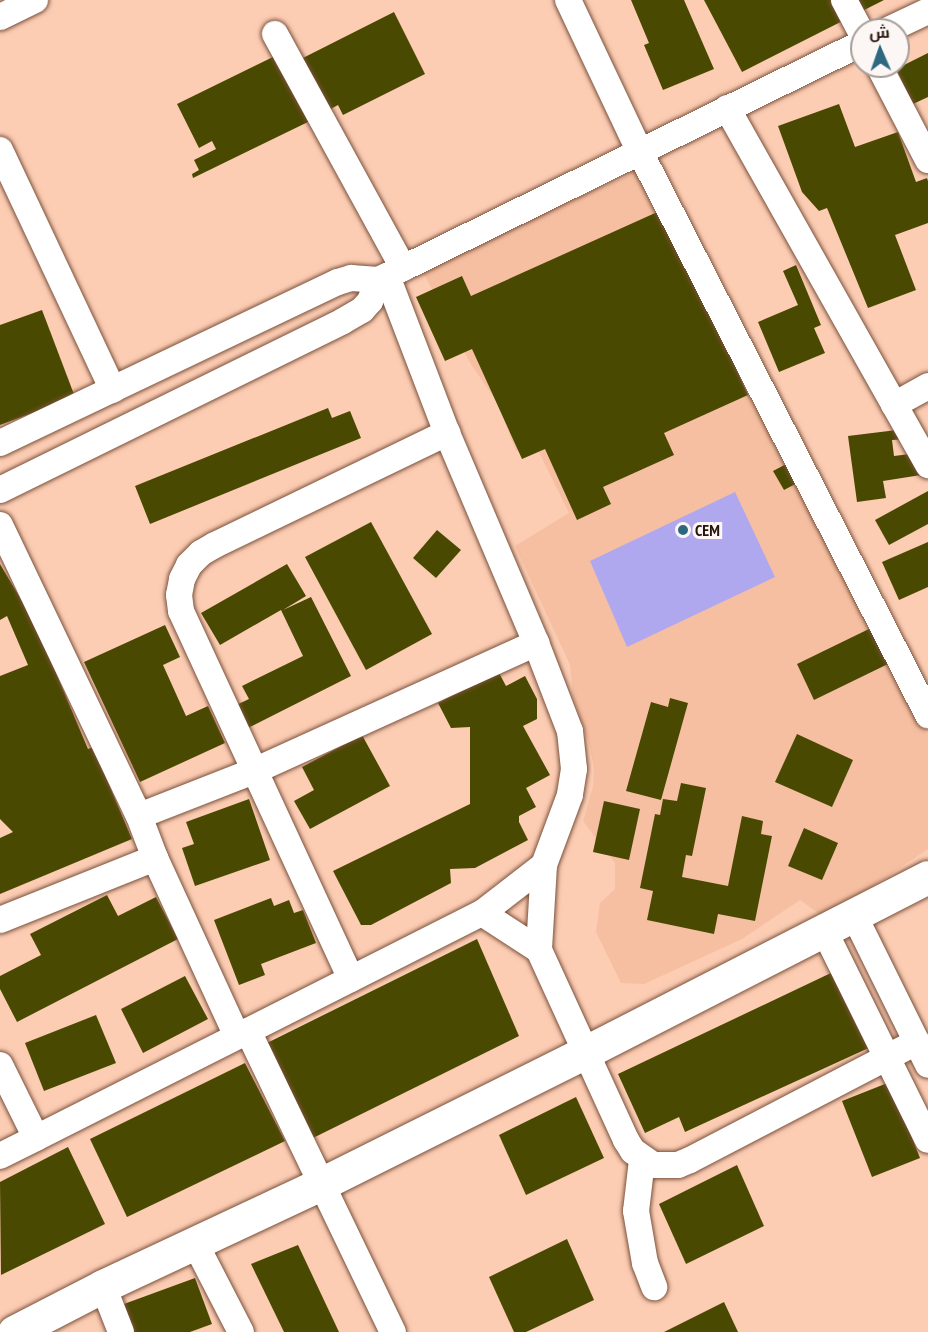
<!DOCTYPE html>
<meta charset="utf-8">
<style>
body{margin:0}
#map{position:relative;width:928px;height:1332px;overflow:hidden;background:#fcccb3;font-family:"PT Sans Narrow",Cairo,sans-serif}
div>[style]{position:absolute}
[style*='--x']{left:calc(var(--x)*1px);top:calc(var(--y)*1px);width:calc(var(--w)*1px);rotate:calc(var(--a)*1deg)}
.built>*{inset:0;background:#f6bfa2}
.green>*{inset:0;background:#afa8ee}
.building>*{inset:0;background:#4a4901}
.roads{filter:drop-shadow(0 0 2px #7a513b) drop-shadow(0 0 2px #7a513b)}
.street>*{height:26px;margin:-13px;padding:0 13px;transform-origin:13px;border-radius:13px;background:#fff}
.secondary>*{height:33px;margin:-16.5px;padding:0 16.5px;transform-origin:16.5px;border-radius:16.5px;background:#fff}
.dots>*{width:16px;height:16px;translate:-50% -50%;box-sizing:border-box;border:3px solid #fcf7f5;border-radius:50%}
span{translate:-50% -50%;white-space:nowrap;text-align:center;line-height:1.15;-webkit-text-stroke:6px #fcf7f5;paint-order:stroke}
.poi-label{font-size:16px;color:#25150c;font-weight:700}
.left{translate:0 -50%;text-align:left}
.north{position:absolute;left:850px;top:18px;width:60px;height:60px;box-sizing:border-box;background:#fcf7f5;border:2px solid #a69d98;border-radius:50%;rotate:358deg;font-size:16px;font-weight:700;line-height:24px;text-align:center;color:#25150c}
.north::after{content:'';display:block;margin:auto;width:21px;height:27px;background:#2d6880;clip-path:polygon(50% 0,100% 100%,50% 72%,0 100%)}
</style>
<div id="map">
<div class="built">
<i style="clip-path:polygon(643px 169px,928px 735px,928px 849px,825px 918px,800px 900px,742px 939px,644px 984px,621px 983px,596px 932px,600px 903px,615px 889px,615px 863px,583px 821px,593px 787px,594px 767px,588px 740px,573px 696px,570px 665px,515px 546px,569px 513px,536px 446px,516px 451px,498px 404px,469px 361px,421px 268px)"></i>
</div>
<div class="green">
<i style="clip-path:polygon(735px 492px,775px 577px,627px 647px,590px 561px)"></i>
</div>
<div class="building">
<i style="clip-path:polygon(631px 0,684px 0,714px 69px,663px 90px,644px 45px,649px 43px)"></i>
<i style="clip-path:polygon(704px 0,884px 0,742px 72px)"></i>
<i style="clip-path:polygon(394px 12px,425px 74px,343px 115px,338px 105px,316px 117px,289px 65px)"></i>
<i style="clip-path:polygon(928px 53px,928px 97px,913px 104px,896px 69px)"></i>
<i style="clip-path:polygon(277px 55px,310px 121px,193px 178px,192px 174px,199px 170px,194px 160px,216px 149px,212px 141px,199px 148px,177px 104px)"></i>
<i style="clip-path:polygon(839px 104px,855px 147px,898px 132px,916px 182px,927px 178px,928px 181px,928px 223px,895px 235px,916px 290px,868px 308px,827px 208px,819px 211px,802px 192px,778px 126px)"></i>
<i style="clip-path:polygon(664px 209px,748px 395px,664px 433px,674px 455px,603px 487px,611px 504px,577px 520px,545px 449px,522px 459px,472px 349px,445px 361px,416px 297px,462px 276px,471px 296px)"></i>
<i style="clip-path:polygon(796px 265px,821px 325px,814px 328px,825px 353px,779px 372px,758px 322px,798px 305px,783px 271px)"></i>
<i style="clip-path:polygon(42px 310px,75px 397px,0 425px,0 325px)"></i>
<i style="clip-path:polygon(328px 408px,332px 418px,350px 411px,361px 438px,150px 524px,135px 486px)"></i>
<i style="clip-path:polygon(905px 429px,906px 439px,892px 440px,894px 456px,918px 453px,921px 475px,883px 481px,886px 498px,857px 502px,848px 436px)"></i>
<i style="clip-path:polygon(792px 461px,803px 480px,784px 490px,773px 471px)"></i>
<i style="clip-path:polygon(928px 491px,928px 524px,889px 545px,875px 520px)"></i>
<i style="clip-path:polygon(371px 522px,432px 634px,366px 670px,305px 557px)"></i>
<i style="clip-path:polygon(437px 530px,461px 550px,436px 578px,413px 558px)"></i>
<i style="clip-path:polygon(928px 542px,928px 587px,899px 600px,882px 562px)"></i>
<i style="clip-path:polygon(0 564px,35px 623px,88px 749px,93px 747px,132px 839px,0 894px,0 838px,13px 832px,0 819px,0 676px,28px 665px,7px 616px,0 620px)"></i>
<i style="clip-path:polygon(287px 564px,306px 596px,283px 610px,311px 597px,351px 676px,244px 730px,232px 707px,249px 699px,242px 686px,303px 656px,281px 610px,220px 645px,201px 613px)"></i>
<i style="clip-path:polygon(165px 625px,180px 657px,163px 665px,186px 716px,208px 706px,225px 743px,140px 782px,84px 662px)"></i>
<i style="clip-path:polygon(873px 627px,890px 663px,814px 700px,797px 664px)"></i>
<i style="clip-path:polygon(498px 671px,506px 686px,525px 676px,537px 699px,537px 719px,523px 726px,550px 775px,526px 788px,536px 807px,519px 816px,519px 822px,528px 840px,475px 868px,450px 869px,451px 883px,371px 925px,361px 925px,333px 871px,470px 804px,470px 727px,451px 728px,438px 703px)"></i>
<i style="clip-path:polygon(670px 698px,688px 703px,661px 800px,626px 791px,651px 702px,668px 707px)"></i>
<i style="clip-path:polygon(797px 734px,853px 760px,832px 807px,775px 782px)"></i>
<i style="clip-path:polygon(362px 735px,390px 786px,310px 829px,294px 801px,314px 790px,302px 767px)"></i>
<i style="clip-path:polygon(681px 783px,706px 788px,692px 856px,686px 855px,682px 877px,728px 886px,742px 816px,763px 821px,761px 834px,772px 836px,755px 921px,718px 914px,714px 934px,647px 920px,653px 891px,640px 888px,655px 814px,660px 815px,663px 799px,677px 801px)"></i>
<i style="clip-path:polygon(249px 799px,270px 860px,195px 886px,182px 848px,194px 844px,186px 822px)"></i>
<i style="clip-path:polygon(604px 801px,640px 809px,629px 860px,593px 852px)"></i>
<i style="clip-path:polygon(804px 828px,838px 843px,822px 880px,788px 866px)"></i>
<i style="clip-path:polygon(107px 895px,118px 916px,156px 897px,178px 939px,17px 1022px,0 989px,0 976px,41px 955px,30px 934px)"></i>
<i style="clip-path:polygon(271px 898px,274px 906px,289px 900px,294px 913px,303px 910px,316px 943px,261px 964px,265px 975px,239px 985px,214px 920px)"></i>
<i style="clip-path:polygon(477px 939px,519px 1036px,313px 1138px,267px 1043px)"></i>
<i style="clip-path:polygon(833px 972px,873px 1046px,685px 1132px,679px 1117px,645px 1133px,618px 1074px)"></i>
<i style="clip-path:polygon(185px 976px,208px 1019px,143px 1053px,121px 1009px)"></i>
<i style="clip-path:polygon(96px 1015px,116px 1063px,44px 1091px,25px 1043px)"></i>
<i style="clip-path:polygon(245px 1063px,285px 1141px,127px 1217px,90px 1139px)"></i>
<i style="clip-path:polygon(890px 1082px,920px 1158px,872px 1177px,842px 1101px)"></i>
<i style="clip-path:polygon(576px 1097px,604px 1158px,526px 1195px,499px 1135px)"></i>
<i style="clip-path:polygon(68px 1147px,105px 1224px,1px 1275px,0 1182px)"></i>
<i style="clip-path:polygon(737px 1165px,764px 1226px,686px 1264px,659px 1204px)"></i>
<i style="clip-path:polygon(567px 1239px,594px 1300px,526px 1332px,514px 1332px,489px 1277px)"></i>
<i style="clip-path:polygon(298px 1245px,339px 1332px,284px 1332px,251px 1264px)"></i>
<i style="clip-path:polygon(195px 1278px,212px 1324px,190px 1332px,134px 1332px,124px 1304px)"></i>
<i style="clip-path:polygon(724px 1302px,738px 1332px,664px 1332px)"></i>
</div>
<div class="roads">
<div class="street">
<i style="--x:568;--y:0;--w:166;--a:64.7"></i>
<i style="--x:639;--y:150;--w:635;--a:62.91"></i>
<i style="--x:844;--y:0;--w:38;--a:62"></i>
<i style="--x:0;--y:17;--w:39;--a:-26"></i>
<i style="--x:888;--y:30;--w:44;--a:-25.4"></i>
<i style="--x:275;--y:34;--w:267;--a:61.3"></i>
<i style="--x:879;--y:66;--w:106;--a:62.5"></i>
<i style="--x:727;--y:108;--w:410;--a:60.6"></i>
<i style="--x:0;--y:150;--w:265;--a:64.8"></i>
<i style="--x:387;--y:276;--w:168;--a:69.1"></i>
<i style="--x:447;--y:433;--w:228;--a:67"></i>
<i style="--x:536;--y:643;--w:94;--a:68.9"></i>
<i style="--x:570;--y:731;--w:38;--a:84"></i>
<i style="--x:574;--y:769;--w:26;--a:99"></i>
<i style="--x:570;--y:795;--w:75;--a:110.4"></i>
<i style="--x:544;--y:865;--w:85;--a:93.4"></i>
<i style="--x:894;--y:405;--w:39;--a:-29"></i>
<i style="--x:0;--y:443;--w:374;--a:-25.5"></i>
<i style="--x:338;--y:282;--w:14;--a:-17"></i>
<i style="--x:351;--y:278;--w:27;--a:4"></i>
<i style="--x:378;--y:280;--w:10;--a:-24"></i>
<i style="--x:387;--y:276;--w:529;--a:-26.13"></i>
<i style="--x:0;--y:490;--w:382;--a:-26.2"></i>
<i style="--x:343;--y:321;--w:22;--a:-30"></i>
<i style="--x:362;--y:310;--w:12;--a:-48"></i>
<i style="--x:370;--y:301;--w:22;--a:-69"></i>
<i style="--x:0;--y:525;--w:322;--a:64.5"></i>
<i style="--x:139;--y:816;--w:45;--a:69.1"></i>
<i style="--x:155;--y:858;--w:196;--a:65.3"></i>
<i style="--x:139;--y:816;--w:123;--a:-21.4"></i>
<i style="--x:254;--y:771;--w:310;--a:-24.4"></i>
<i style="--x:482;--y:913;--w:78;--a:-37.7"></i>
<i style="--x:854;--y:915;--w:167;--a:63.7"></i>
<i style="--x:0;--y:920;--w:167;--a:-21.8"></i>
<i style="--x:824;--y:930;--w:234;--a:63.7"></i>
<i style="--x:351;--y:979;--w:405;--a:-114.8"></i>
<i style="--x:181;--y:611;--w:16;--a:-97"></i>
<i style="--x:179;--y:595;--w:16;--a:-79"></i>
<i style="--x:182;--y:579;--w:16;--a:-63"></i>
<i style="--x:189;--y:565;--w:17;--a:-45"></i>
<i style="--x:201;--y:553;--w:16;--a:-30"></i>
<i style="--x:215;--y:545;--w:258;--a:-25.8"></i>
<i style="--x:248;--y:1031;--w:334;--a:64.3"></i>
<i style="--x:0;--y:1065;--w:81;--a:63.7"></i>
<i style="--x:36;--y:1138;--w:500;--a:-26.8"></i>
<i style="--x:482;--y:913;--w:68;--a:33"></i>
<i style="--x:539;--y:950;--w:209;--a:65.4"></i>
<i style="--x:626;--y:1140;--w:13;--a:58"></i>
<i style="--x:633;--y:1151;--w:24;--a:35"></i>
<i style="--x:653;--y:1165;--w:25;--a:0"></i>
<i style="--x:678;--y:1165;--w:13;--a:-23"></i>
<i style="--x:690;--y:1160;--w:256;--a:-27.5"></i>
<i style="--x:0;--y:1156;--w:40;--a:-26.6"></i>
<i style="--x:642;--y:1160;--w:51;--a:96.7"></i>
<i style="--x:636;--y:1211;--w:53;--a:80.2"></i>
<i style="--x:645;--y:1263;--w:26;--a:69"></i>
<i style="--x:195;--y:1243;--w:100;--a:62.7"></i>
<i style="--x:103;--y:1286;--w:49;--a:68.6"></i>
</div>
<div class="secondary">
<i style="--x:14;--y:1332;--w:100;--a:-27.3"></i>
<i style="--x:103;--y:1286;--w:241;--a:-25.1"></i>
<i style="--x:321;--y:1184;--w:296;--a:-26.5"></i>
<i style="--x:586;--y:1052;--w:384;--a:-27.1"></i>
</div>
</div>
<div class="dots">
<i style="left:683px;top:530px;background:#2d6880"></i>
</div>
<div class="poi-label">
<span class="left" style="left:695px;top:530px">CEM</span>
</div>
<div class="north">ش</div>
</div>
